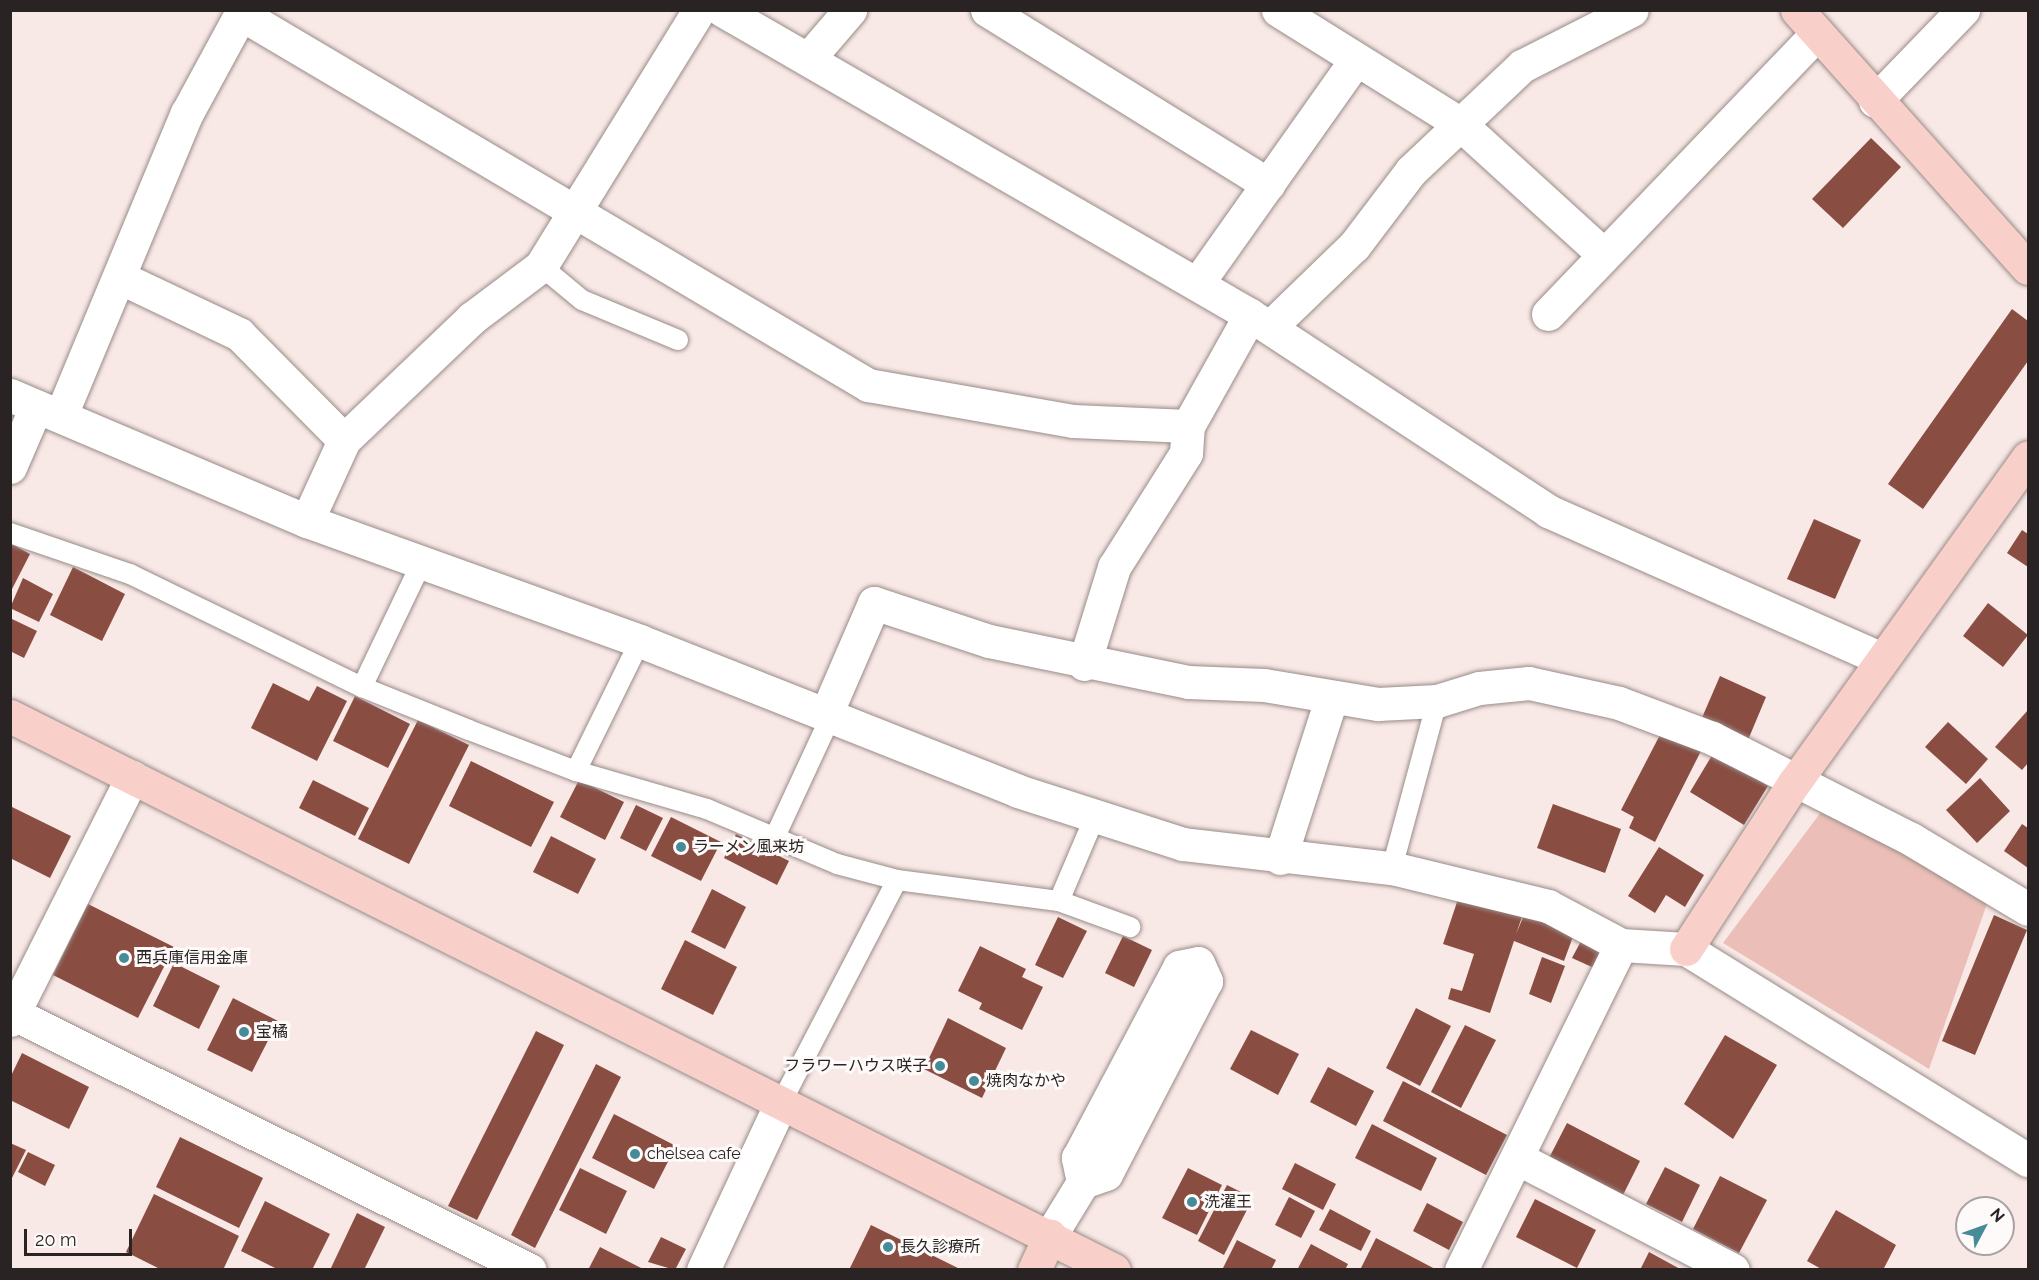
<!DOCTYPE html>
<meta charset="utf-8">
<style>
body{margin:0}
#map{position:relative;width:2039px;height:1280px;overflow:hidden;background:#f9e9e6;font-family:Raleway,"Noto Sans JP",sans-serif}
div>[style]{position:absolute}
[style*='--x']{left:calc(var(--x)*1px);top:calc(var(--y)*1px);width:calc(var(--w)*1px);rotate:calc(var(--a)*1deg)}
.green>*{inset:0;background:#ebbfb7}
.building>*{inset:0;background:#894d42}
.roads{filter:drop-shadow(0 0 2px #988b88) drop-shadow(0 0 2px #988b88)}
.lane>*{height:20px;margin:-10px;padding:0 10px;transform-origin:10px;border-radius:10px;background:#fff}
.street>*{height:33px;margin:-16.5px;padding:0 16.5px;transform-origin:16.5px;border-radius:16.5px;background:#fff}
.secondary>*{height:33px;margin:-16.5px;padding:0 16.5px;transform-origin:16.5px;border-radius:16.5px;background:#f9d0c9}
.dots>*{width:16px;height:16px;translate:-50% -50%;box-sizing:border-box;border:3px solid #fdfaf9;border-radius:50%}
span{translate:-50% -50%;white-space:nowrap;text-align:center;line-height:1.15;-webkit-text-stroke:6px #fdfaf9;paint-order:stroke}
.poi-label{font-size:16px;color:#292423}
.left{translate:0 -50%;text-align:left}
.right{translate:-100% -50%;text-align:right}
.frame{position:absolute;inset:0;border:12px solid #292423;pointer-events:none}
.north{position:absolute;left:1955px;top:1196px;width:60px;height:60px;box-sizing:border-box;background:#fdfaf9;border:2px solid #a8a4a3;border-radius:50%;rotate:49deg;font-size:16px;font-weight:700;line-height:24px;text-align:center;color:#292423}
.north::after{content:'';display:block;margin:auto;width:21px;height:27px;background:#468b98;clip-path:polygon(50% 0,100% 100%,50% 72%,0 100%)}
.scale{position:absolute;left:24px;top:1229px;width:108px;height:27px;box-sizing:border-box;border:3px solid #292423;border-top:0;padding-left:8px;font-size:18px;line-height:21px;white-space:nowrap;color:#292423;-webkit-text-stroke:4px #fdfaf9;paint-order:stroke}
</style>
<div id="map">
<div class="green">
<i style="clip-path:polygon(1827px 804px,1989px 898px,1929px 1069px,1723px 943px)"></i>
</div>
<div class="building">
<i style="clip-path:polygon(1871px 138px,1901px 167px,1843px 228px,1812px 199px)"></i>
<i style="clip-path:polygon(2012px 309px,2028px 321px,2028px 361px,1923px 509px,1888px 484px)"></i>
<i style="clip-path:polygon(1814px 519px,1861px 540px,1835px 599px,1787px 579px)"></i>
<i style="clip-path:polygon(2022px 530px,2028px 534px,2028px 567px,2007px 553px)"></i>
<i style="clip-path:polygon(10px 543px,30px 554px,10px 593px)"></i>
<i style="clip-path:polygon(73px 567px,125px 594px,102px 641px,50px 615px)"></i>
<i style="clip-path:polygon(23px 578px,53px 594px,39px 622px,10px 608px)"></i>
<i style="clip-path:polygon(1988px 603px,2028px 635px,2003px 667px,1963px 636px)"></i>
<i style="clip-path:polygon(10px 618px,37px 631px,24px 658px,10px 651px)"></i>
<i style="clip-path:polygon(1720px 676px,1766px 697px,1748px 740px,1701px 720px)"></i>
<i style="clip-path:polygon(273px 683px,309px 701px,317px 686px,347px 701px,317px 761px,251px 728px)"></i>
<i style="clip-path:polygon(355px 696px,410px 724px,388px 768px,333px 741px)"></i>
<i style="clip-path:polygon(2028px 710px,2028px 763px,2022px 770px,1995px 747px)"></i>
<i style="clip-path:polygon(418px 720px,469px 745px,409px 864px,358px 839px)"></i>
<i style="clip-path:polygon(1948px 722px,1988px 759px,1966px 784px,1925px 747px)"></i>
<i style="clip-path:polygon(1663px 729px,1702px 749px,1655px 842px,1629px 828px,1634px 817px,1621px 810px)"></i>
<i style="clip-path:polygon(1714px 752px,1768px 786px,1744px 825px,1690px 792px)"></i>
<i style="clip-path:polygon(471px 761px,554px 802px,531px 847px,449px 806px)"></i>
<i style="clip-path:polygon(1980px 778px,2010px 811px,1977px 843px,1946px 810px)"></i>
<i style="clip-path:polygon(313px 780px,369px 808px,355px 836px,299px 808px)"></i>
<i style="clip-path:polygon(579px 780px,624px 802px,605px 840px,560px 817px)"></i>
<i style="clip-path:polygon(1553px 804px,1621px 829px,1605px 873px,1537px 848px)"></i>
<i style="clip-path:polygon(636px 805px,663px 818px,646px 851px,620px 838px)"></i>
<i style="clip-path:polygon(10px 806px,71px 836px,50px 878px,10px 858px)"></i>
<i style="clip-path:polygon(671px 817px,721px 842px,701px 881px,651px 856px)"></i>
<i style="clip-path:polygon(2022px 824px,2028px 828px,2028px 868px,2004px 851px)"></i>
<i style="clip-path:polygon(736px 834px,789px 861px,777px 885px,724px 858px)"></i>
<i style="clip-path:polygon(551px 836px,596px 859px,578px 894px,533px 872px)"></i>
<i style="clip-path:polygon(1659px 847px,1704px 875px,1685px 907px,1666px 895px,1655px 913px,1628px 896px)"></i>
<i style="clip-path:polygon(712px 889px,746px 907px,725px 949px,691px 932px)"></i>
<i style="clip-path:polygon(1460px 893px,1523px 914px,1516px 934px,1524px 915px,1574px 934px,1564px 961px,1514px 941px,1490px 1013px,1448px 999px,1451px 988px,1462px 991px,1474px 954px,1443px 944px)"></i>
<i style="clip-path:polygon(88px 904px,174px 947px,138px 1018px,53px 975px)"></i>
<i style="clip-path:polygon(1994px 915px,2027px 930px,1975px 1055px,1942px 1041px)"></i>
<i style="clip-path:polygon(1058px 917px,1087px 931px,1063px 978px,1035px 965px)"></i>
<i style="clip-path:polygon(1123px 936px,1152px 950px,1134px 987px,1105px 973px)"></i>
<i style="clip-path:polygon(685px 940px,737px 967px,713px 1015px,661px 989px)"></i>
<i style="clip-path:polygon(1581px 941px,1602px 951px,1594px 968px,1572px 958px)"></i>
<i style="clip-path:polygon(980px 946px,1026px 969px,1022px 977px,1043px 987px,1022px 1030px,979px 1009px,982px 1003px,958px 991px)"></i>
<i style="clip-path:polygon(1542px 957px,1565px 966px,1551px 1003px,1529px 994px)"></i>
<i style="clip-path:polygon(174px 963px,220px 986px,199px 1029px,153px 1006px)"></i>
<i style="clip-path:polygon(233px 998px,278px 1021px,252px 1072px,207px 1050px)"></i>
<i style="clip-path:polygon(1416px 1008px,1451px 1026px,1420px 1086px,1386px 1068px)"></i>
<i style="clip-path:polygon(948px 1018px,1006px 1048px,982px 1098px,924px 1069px)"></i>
<i style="clip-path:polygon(1465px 1025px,1496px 1040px,1461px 1108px,1431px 1092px)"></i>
<i style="clip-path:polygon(1251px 1030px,1299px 1054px,1278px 1095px,1230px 1069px)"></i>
<i style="clip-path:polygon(536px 1031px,564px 1045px,477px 1220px,448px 1206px)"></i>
<i style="clip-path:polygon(1725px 1035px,1777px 1065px,1733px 1139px,1684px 1104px)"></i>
<i style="clip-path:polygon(22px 1053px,89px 1087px,69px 1129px,10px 1100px,10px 1078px)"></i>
<i style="clip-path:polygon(596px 1064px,621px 1077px,535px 1248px,511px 1235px)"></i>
<i style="clip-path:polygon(1328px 1067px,1374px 1091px,1356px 1126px,1310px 1102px)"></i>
<i style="clip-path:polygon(1403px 1081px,1507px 1135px,1486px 1175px,1383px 1121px)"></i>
<i style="clip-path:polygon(614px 1114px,676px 1146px,654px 1189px,592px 1158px)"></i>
<i style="clip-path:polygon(1567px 1123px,1640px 1161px,1623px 1195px,1549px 1158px)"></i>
<i style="clip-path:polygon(1372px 1124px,1437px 1158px,1421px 1191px,1355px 1158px)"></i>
<i style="clip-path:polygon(180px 1137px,263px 1178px,239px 1228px,156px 1187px)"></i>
<i style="clip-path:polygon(10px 1143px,26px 1150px,10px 1182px)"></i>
<i style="clip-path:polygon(28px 1152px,55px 1165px,45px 1186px,18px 1172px)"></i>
<i style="clip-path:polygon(1295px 1163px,1336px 1184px,1323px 1210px,1282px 1189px)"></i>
<i style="clip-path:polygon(1665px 1167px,1700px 1185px,1682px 1222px,1646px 1204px)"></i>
<i style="clip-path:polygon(580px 1168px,627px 1191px,606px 1234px,559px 1210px)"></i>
<i style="clip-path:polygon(1188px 1168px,1222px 1185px,1197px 1235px,1162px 1218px)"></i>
<i style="clip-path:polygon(1720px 1176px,1767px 1200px,1739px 1253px,1693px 1229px)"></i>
<i style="clip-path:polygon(1227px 1185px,1253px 1198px,1224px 1255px,1198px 1241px)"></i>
<i style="clip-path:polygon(154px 1194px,239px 1236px,223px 1270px,162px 1270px,126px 1252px)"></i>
<i style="clip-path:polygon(1289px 1197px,1315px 1211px,1301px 1238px,1275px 1225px)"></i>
<i style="clip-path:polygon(1535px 1199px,1596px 1230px,1577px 1268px,1516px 1237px)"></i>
<i style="clip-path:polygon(265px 1201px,330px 1234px,312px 1270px,279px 1270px,241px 1251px)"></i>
<i style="clip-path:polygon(1427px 1203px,1463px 1222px,1449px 1250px,1413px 1231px)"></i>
<i style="clip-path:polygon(1330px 1209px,1371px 1231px,1361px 1251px,1319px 1230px)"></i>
<i style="clip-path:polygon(1836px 1210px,1896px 1245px,1883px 1270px,1823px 1270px,1807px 1261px)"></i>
<i style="clip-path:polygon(357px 1213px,385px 1227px,364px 1270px,330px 1270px)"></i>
<i style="clip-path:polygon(871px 1225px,962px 1270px,849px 1270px)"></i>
<i style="clip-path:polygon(661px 1237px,686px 1249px,675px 1270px,648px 1262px)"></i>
<i style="clip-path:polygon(1376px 1238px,1437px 1270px,1360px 1270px)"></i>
<i style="clip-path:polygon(1237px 1240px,1276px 1260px,1271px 1270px,1222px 1270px)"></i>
<i style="clip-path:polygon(1311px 1244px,1348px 1264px,1345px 1270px,1297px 1270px)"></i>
<i style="clip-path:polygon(600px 1247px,645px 1270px,588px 1270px)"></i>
<i style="clip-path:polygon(1649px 1252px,1682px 1270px,1640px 1270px)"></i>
</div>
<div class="roads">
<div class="lane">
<i style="--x:541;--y:266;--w:53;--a:39.7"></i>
<i style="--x:582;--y:300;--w:104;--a:22.6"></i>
<i style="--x:10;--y:533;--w:127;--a:18.9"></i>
<i style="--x:130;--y:574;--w:258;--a:26"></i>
<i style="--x:362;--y:687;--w:115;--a:21.9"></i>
<i style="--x:469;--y:730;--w:115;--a:21"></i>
<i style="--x:576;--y:771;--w:136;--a:16.2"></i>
<i style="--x:707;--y:809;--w:141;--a:22.9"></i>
<i style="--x:837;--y:864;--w:62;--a:14.9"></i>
<i style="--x:897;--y:880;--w:163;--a:7.4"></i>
<i style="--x:1059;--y:901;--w:76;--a:20.1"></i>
<i style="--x:362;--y:687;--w:136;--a:-64.4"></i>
<i style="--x:576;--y:771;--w:145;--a:-63.8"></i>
<i style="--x:773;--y:841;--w:138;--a:-65.1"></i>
<i style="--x:1392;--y:868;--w:173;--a:-74.9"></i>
<i style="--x:1059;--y:901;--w:92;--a:-67"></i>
<i style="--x:781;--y:1103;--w:251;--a:-62.5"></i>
</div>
<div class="street">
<i style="--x:722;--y:10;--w:610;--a:30.01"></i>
<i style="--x:1250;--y:315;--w:357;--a:33.3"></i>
<i style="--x:1548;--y:511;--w:365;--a:23.9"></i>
<i style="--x:987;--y:10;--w:331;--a:31.8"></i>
<i style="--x:1278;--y:10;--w:213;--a:32"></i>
<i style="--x:1459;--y:123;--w:196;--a:42.3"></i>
<i style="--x:241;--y:14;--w:729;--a:30.61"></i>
<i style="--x:868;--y:385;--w:208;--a:10"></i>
<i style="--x:1073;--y:421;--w:115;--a:2.5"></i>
<i style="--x:1188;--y:426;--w:127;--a:-60.8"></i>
<i style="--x:808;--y:59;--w:65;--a:-49.4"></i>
<i style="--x:1875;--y:101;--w:127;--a:-46"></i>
<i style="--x:121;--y:278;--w:131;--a:25.4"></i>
<i style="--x:239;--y:334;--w:149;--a:45.3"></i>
<i style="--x:1197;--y:284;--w:273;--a:-54.7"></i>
<i style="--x:1548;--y:314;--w:389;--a:-46.2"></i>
<i style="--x:1270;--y:327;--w:117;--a:-44"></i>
<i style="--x:1354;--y:246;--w:94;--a:-52.8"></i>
<i style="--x:1411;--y:171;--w:153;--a:-43.4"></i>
<i style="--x:1522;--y:66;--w:123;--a:-27"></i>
<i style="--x:10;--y:395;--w:323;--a:23"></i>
<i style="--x:307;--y:521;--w:354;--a:19.8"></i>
<i style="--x:640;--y:641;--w:407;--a:21.6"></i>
<i style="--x:1018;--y:791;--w:173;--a:17.8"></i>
<i style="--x:1183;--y:844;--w:210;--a:6.6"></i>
<i style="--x:1392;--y:868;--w:161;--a:13.7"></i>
<i style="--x:1548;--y:906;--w:83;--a:28.1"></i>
<i style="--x:1621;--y:945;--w:65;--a:3.5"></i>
<i style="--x:1686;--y:949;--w:402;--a:31.7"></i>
<i style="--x:61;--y:415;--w:327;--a:-67.4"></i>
<i style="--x:187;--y:113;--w:117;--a:-61.5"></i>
<i style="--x:10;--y:467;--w:65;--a:-66.6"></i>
<i style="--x:307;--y:521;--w:89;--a:-65.4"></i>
<i style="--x:344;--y:440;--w:177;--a:-43.6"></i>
<i style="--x:472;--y:318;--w:86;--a:-37"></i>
<i style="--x:541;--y:266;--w:301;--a:-58.3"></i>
<i style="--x:1084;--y:664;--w:102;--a:-72.8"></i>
<i style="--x:1114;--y:567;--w:135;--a:-57.7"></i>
<i style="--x:1186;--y:453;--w:27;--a:-86"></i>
<i style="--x:826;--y:714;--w:121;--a:-66.6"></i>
<i style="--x:874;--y:603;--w:121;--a:18.3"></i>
<i style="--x:989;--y:641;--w:203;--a:11.6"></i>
<i style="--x:1188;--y:682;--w:76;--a:2.3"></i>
<i style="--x:1264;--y:685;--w:116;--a:9.5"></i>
<i style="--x:1378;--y:704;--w:59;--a:-2.9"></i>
<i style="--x:1437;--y:701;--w:44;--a:-17.2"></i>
<i style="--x:1479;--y:688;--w:50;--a:-5.7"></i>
<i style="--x:1529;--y:683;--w:92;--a:12.5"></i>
<i style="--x:1619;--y:703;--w:99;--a:20.6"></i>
<i style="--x:1712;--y:738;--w:223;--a:26.9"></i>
<i style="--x:1911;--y:839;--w:136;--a:30.9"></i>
<i style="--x:1280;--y:858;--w:167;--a:-72.2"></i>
<i style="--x:10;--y:1012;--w:580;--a:26.39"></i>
<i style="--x:10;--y:1020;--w:272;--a:-63.3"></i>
<i style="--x:1517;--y:1158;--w:243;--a:27.4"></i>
<i style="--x:1050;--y:1236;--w:63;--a:-58.6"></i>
<i style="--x:1083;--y:1182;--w:25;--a:-102"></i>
<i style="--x:1078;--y:1158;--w:216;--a:-62.1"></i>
<i style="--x:1179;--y:967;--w:19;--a:-12"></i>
<i style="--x:1198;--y:963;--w:20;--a:66"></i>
<i style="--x:1206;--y:981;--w:217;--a:117.4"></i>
<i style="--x:1106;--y:1174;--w:24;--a:161"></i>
<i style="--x:703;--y:1270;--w:184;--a:-65"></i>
<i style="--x:1461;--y:1270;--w:362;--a:-63.8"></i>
</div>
<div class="secondary">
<i style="--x:1797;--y:10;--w:346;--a:48.2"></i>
<i style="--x:10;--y:716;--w:1235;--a:26.65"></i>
<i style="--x:1686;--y:949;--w:198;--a:-57"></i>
<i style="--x:1794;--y:783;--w:401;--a:-54.3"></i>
<i style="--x:1034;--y:1270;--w:38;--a:-65"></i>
</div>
</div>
<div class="dots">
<i style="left:681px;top:847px;background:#468b98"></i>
<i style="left:124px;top:958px;background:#468b98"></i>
<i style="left:244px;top:1032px;background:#468b98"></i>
<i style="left:940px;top:1066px;background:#468b98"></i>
<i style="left:974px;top:1081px;background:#468b98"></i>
<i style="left:635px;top:1154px;background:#468b98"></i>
<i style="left:1192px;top:1202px;background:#468b98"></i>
<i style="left:888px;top:1247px;background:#468b98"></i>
</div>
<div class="poi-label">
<span class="left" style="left:693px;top:847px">ラーメン風来坊</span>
<span class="left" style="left:136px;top:958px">西兵庫信用金庫</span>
<span class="left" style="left:256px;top:1032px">宝橘</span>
<span class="right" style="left:928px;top:1066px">フラワーハウス咲子</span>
<span class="left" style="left:986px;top:1081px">焼肉なかや</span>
<span class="left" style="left:647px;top:1154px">chelsea cafe</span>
<span class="left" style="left:1204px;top:1202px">洗濯王</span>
<span class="left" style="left:900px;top:1247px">長久診療所</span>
</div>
<div class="frame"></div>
<div class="north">N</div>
<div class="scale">20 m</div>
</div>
